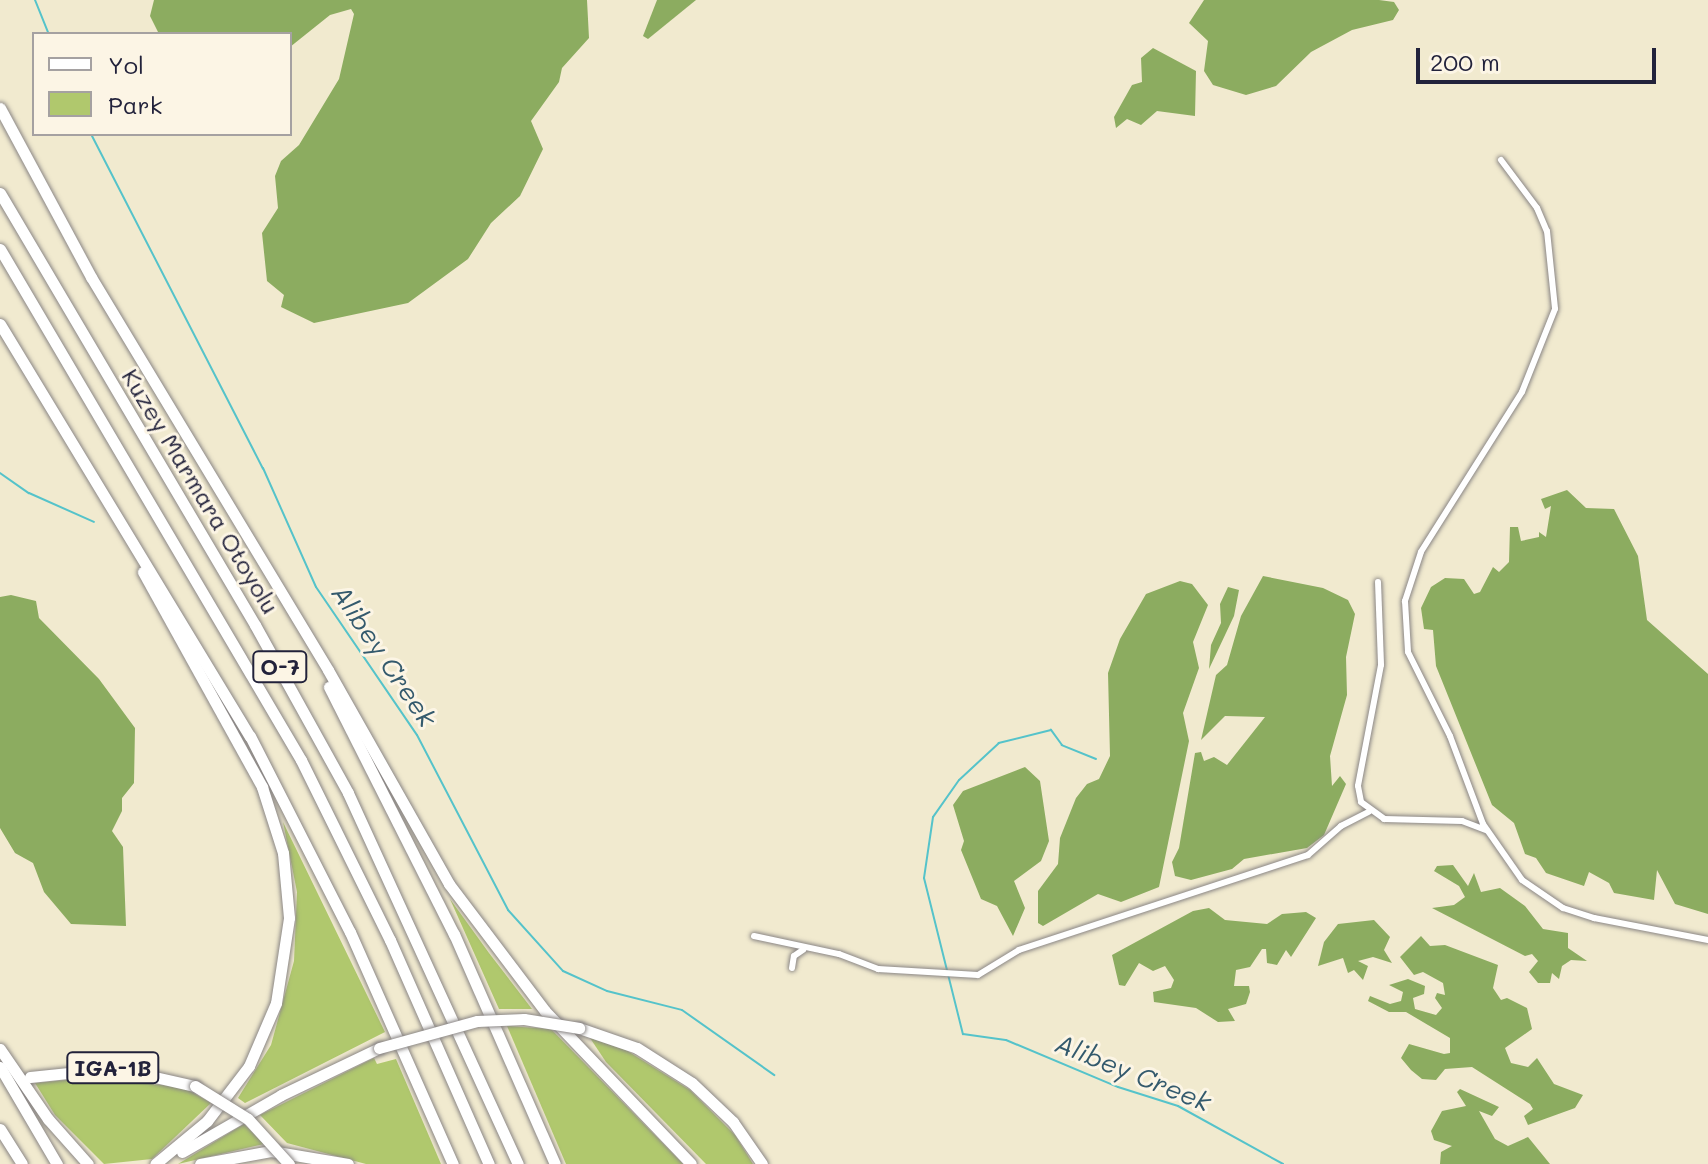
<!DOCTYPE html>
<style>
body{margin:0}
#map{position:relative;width:1708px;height:1164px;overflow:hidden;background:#f1eacf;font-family:Mali,sans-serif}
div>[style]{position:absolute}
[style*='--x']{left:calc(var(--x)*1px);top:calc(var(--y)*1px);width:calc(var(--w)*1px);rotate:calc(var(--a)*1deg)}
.green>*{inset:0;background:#b0c86d}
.forest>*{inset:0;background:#8cac60}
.stream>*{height:2px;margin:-1px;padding:0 1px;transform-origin:1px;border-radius:1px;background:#55c3ca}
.roads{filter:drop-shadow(0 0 2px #8a8685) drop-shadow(0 0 2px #8a8685)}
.street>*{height:6px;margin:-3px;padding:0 3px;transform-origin:3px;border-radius:3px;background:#fff}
.highway>*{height:11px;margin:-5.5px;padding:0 5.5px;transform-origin:5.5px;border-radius:5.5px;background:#fff}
.bridges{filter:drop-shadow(0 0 2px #8a8685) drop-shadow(0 0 2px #8a8685)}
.highway-bridge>*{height:11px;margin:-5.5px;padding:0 5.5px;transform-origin:5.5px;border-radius:5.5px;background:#fff}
span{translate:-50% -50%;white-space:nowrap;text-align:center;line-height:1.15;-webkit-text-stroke:6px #fcf5e5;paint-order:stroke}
.shield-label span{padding:2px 6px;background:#fcf5e5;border:2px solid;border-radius:6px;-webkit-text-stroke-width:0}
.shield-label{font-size:22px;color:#22223b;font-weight:700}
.street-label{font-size:24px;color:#22223b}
.water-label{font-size:26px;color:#345a6d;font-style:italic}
.legend{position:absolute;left:32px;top:32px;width:260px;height:104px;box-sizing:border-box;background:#fcf5e5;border:2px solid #a5a1a1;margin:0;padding:10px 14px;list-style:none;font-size:24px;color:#22223b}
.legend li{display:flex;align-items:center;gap:16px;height:40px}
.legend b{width:40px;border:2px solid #a5a1a1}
.scale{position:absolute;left:1416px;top:48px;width:240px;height:36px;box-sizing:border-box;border:4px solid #22223b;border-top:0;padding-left:10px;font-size:24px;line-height:28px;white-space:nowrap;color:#22223b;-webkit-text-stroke:6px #fcf5e5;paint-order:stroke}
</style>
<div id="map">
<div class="green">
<i style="clip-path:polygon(283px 822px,385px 1032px,245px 1103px,238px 1098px,271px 1045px,294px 961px,297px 892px)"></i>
<i style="clip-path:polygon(450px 899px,489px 953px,532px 1009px,499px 1009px)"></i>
<i style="clip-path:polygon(507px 1026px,551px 1029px,683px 1164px,566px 1164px)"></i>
<i style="clip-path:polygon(590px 1038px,626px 1050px,690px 1090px,735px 1135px,753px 1164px,706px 1164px,606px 1062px)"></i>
<i style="clip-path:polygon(374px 1058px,377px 1064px,396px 1059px,441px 1164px,366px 1164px,287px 1143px,260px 1115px)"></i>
<i style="clip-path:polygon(86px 1078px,183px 1087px,211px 1103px,152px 1159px,104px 1164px,55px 1115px,35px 1083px)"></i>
<i style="clip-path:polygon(244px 1124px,264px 1144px,178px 1164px)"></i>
</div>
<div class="forest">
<i style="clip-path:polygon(154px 0,587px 0,589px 38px,562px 68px,559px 82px,531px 121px,543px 149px,520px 196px,491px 223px,468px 259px,408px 303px,314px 323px,281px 307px,284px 295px,267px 281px,262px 233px,278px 208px,275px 176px,281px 161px,299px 145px,339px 79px,354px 14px,351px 9px,330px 15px,290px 47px,290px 34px,159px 34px,150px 16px)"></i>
<i style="clip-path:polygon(657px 0,696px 0,648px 39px,643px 36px)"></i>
<i style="clip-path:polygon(1204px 0,1379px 0,1394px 2px,1399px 10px,1393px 20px,1352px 30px,1311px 52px,1276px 86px,1246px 95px,1213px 85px,1204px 71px,1208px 41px,1189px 23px)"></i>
<i style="clip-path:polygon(1153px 48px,1196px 71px,1195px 116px,1157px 111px,1141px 125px,1127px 119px,1116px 128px,1114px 117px,1132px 85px,1142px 82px,1141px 58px)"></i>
<i style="clip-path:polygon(1567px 490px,1586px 508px,1614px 509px,1638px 556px,1647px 620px,1708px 674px,1708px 914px,1675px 904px,1657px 870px,1654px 900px,1614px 893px,1609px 883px,1589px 872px,1584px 886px,1546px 873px,1536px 858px,1525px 854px,1514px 823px,1492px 805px,1436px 666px,1433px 630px,1424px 629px,1421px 608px,1431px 587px,1445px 578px,1464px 579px,1474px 594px,1480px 592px,1493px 567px,1499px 572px,1509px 562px,1510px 527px,1518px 527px,1521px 541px,1539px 537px,1539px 532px,1546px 537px,1551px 506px,1545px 509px,1541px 499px)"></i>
<i style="clip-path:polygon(1263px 576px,1323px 588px,1348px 600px,1355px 614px,1346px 657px,1347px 695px,1330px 756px,1332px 786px,1340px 776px,1346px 784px,1324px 835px,1307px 848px,1244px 859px,1232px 869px,1191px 880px,1175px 876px,1172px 862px,1179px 848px,1195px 753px,1201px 752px,1204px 761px,1214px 757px,1227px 765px,1265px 717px,1225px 716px,1201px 740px,1216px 675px,1227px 665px,1241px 616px)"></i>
<i style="clip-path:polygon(1180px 581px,1192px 584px,1208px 605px,1193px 642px,1199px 668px,1183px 713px,1189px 741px,1159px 887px,1121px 902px,1098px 894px,1043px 926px,1038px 923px,1038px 891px,1058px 864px,1060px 838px,1076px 798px,1087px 784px,1099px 779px,1110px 756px,1108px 673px,1120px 639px,1146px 594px)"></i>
<i style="clip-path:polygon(1228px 587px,1239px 590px,1234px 616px,1209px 669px,1211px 645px,1221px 623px,1220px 604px)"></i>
<i style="clip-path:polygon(11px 595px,36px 601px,39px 618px,99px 679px,135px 728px,134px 783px,122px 798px,122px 811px,112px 831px,123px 847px,126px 926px,71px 924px,44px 892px,33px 863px,15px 853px,0 828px,0 597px)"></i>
<i style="clip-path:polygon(1025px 767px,1040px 781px,1049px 841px,1041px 861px,1014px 881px,1025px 908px,1013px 936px,997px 906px,981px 899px,961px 850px,964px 841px,953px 805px,963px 791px)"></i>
<i style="clip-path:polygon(1453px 865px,1468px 886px,1474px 873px,1481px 892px,1500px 888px,1525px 906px,1543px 929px,1568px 933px,1568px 948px,1587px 961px,1571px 960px,1562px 966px,1559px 979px,1552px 973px,1550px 983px,1538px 983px,1529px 972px,1538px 961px,1532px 954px,1525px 956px,1432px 908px,1454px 905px,1465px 897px,1459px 886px,1434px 871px,1437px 866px)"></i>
<i style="clip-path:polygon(1209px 908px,1225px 920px,1267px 924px,1282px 914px,1306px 912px,1316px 918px,1291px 957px,1286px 950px,1277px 965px,1267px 963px,1266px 949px,1262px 949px,1250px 967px,1236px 970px,1234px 986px,1249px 986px,1250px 992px,1246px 1004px,1228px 1009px,1235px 1021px,1218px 1022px,1196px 1008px,1154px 1002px,1153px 992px,1171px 988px,1174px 980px,1165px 966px,1153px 971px,1139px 963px,1125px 986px,1119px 985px,1112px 955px,1193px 911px)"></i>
<i style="clip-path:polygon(1374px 920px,1390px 937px,1384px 950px,1392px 963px,1373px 957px,1358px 961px,1368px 966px,1363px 980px,1354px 970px,1348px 973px,1343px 958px,1318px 966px,1324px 942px,1338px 924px)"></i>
<i style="clip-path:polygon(1421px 936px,1430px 946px,1445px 945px,1498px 965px,1493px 988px,1501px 1000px,1507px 998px,1527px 1008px,1532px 1029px,1505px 1048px,1511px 1063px,1528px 1067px,1537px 1058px,1554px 1084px,1583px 1095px,1575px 1108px,1528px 1125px,1524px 1116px,1533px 1109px,1530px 1104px,1472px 1067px,1445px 1069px,1436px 1080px,1422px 1079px,1411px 1070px,1401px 1058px,1409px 1044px,1444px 1054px,1450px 1053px,1450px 1038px,1406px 1012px,1389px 1012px,1368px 1001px,1370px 996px,1390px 1004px,1401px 1001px,1403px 992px,1389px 985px,1408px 979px,1425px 986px,1424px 994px,1413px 998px,1415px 1009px,1436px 1015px,1442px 1008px,1435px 998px,1437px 993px,1445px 995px,1443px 983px,1423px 972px,1414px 975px,1400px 957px)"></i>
<i style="clip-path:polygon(1460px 1089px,1499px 1107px,1492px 1116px,1479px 1111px,1495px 1139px,1508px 1146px,1528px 1137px,1550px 1164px,1440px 1164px,1441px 1152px,1452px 1146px,1434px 1140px,1431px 1131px,1442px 1111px,1466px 1106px,1457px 1092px)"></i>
</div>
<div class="stream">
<i style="--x:35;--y:0;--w:37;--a:68"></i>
<i style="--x:91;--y:134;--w:376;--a:62.8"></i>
<i style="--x:263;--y:468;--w:130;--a:66"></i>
<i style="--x:316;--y:587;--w:179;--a:55.7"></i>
<i style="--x:417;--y:735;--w:197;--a:62.5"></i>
<i style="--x:508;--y:910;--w:82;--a:48"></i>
<i style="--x:563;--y:971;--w:48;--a:24.4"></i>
<i style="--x:607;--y:991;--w:77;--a:14.2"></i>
<i style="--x:682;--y:1010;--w:113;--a:35.2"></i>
<i style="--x:0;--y:473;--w:35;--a:35"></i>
<i style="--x:29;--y:493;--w:71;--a:24"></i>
<i style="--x:1096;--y:759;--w:37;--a:-158"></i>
<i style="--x:1062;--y:745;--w:19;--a:-126"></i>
<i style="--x:1051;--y:730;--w:54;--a:166"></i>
<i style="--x:999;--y:743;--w:54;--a:137.2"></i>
<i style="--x:959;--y:780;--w:45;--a:125.1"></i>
<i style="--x:933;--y:817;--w:62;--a:98.4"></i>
<i style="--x:924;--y:878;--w:161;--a:76"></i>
<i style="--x:963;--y:1034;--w:43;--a:7.9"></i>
<i style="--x:1006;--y:1040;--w:121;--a:22.8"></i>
<i style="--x:1118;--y:1087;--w:63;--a:17.6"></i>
<i style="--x:1178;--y:1106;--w:120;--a:28.9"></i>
</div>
<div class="roads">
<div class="street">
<i style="--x:1501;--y:160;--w:60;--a:53.1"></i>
<i style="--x:1537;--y:208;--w:25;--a:67"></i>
<i style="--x:1547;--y:231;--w:78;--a:84.1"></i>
<i style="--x:1555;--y:309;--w:89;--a:111.7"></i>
<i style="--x:1522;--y:392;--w:189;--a:122.3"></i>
<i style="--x:1421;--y:552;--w:52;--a:108.1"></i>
<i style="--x:1405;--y:601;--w:51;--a:86.6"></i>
<i style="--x:1408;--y:652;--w:94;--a:63.4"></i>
<i style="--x:1450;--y:736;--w:94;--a:69.4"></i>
<i style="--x:1483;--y:824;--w:68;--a:55.1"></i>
<i style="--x:1522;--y:880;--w:50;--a:34.3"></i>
<i style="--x:1563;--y:908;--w:33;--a:18"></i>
<i style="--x:1594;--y:918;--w:116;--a:10.9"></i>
<i style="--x:1378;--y:582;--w:83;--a:87.9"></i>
<i style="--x:1381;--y:665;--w:123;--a:100.8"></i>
<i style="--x:1358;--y:786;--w:16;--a:79"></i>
<i style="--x:1361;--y:802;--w:29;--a:36"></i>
<i style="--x:1384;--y:819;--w:78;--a:1.5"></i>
<i style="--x:1462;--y:821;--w:26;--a:21"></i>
<i style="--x:754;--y:936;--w:87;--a:12"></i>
<i style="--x:839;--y:954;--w:42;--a:21"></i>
<i style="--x:878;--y:969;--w:100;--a:3.4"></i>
<i style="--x:978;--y:975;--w:48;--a:-31.4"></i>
<i style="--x:1019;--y:950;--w:304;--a:-18.2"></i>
<i style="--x:1308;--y:855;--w:44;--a:-41.3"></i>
<i style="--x:1341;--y:826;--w:31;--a:-27"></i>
<i style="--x:792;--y:968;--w:12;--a:-81"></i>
<i style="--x:794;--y:956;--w:11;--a:-34"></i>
</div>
<div class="highway">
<i style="--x:0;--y:108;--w:192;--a:61.7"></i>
<i style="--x:91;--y:277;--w:459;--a:58.9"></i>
<i style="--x:328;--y:670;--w:246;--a:60.5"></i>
<i style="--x:449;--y:884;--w:159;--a:52.9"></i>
<i style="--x:545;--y:1011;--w:211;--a:46.3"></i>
<i style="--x:0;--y:193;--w:502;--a:59.45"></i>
<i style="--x:255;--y:625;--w:192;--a:61"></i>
<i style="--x:348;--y:793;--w:408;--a:65.4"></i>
<i style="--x:0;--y:249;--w:593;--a:59.5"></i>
<i style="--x:301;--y:760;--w:201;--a:63.7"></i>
<i style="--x:390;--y:940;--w:245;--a:66.2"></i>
<i style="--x:0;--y:324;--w:482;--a:58.8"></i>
<i style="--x:250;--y:736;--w:220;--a:63"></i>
<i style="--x:350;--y:932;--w:254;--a:66.1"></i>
<i style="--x:143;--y:572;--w:246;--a:61"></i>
<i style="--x:262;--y:787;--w:69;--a:72.3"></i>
<i style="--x:283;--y:853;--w:65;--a:84.7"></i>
<i style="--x:289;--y:918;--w:86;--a:98.7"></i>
<i style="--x:276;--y:1003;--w:69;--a:113.2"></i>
<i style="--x:249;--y:1066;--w:69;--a:127.4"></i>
<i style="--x:207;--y:1121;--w:67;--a:140.4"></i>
<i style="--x:329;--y:687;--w:277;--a:63.2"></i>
<i style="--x:454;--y:934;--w:251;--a:66.3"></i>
<i style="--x:579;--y:1028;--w:61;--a:19"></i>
<i style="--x:637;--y:1048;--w:65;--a:32.5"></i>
<i style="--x:692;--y:1083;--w:57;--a:43.6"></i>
<i style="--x:733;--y:1122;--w:51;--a:55.4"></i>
<i style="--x:0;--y:1049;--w:85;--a:55.6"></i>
<i style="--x:48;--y:1119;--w:60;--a:48.4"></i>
<i style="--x:0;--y:1067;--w:113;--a:59.6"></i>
<i style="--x:30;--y:1077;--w:85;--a:-6"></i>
<i style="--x:115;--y:1068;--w:82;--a:12.7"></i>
<i style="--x:0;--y:1129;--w:41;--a:57.8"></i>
<i style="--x:182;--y:1152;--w:114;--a:-29.9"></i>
<i style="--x:281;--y:1095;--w:109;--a:-25.6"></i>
<i style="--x:200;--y:1164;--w:72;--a:-10.4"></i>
<i style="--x:271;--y:1151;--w:78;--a:9.6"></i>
</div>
</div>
<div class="bridges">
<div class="highway-bridge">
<i style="--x:379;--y:1048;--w:102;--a:-15.4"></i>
<i style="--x:477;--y:1021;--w:47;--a:-2.4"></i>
<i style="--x:524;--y:1019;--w:56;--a:9.3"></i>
<i style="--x:195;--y:1086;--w:62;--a:31.9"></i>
<i style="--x:248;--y:1119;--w:61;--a:47.7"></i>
</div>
</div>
<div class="shield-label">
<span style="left:280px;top:667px">O-7</span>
<span style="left:113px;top:1068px">IGA-1B</span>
</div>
<div class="street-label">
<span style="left:201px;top:491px;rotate:59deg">Kuzey Marmara Otoyolu</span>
</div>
<div class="water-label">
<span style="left:384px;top:656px;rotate:56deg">Alibey Creek</span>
<span style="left:1133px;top:1073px;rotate:22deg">Alibey Creek</span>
</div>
<ul class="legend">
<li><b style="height:10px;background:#fff"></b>Yol</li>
<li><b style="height:22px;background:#b0c86d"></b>Park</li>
</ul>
<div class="scale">200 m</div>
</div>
